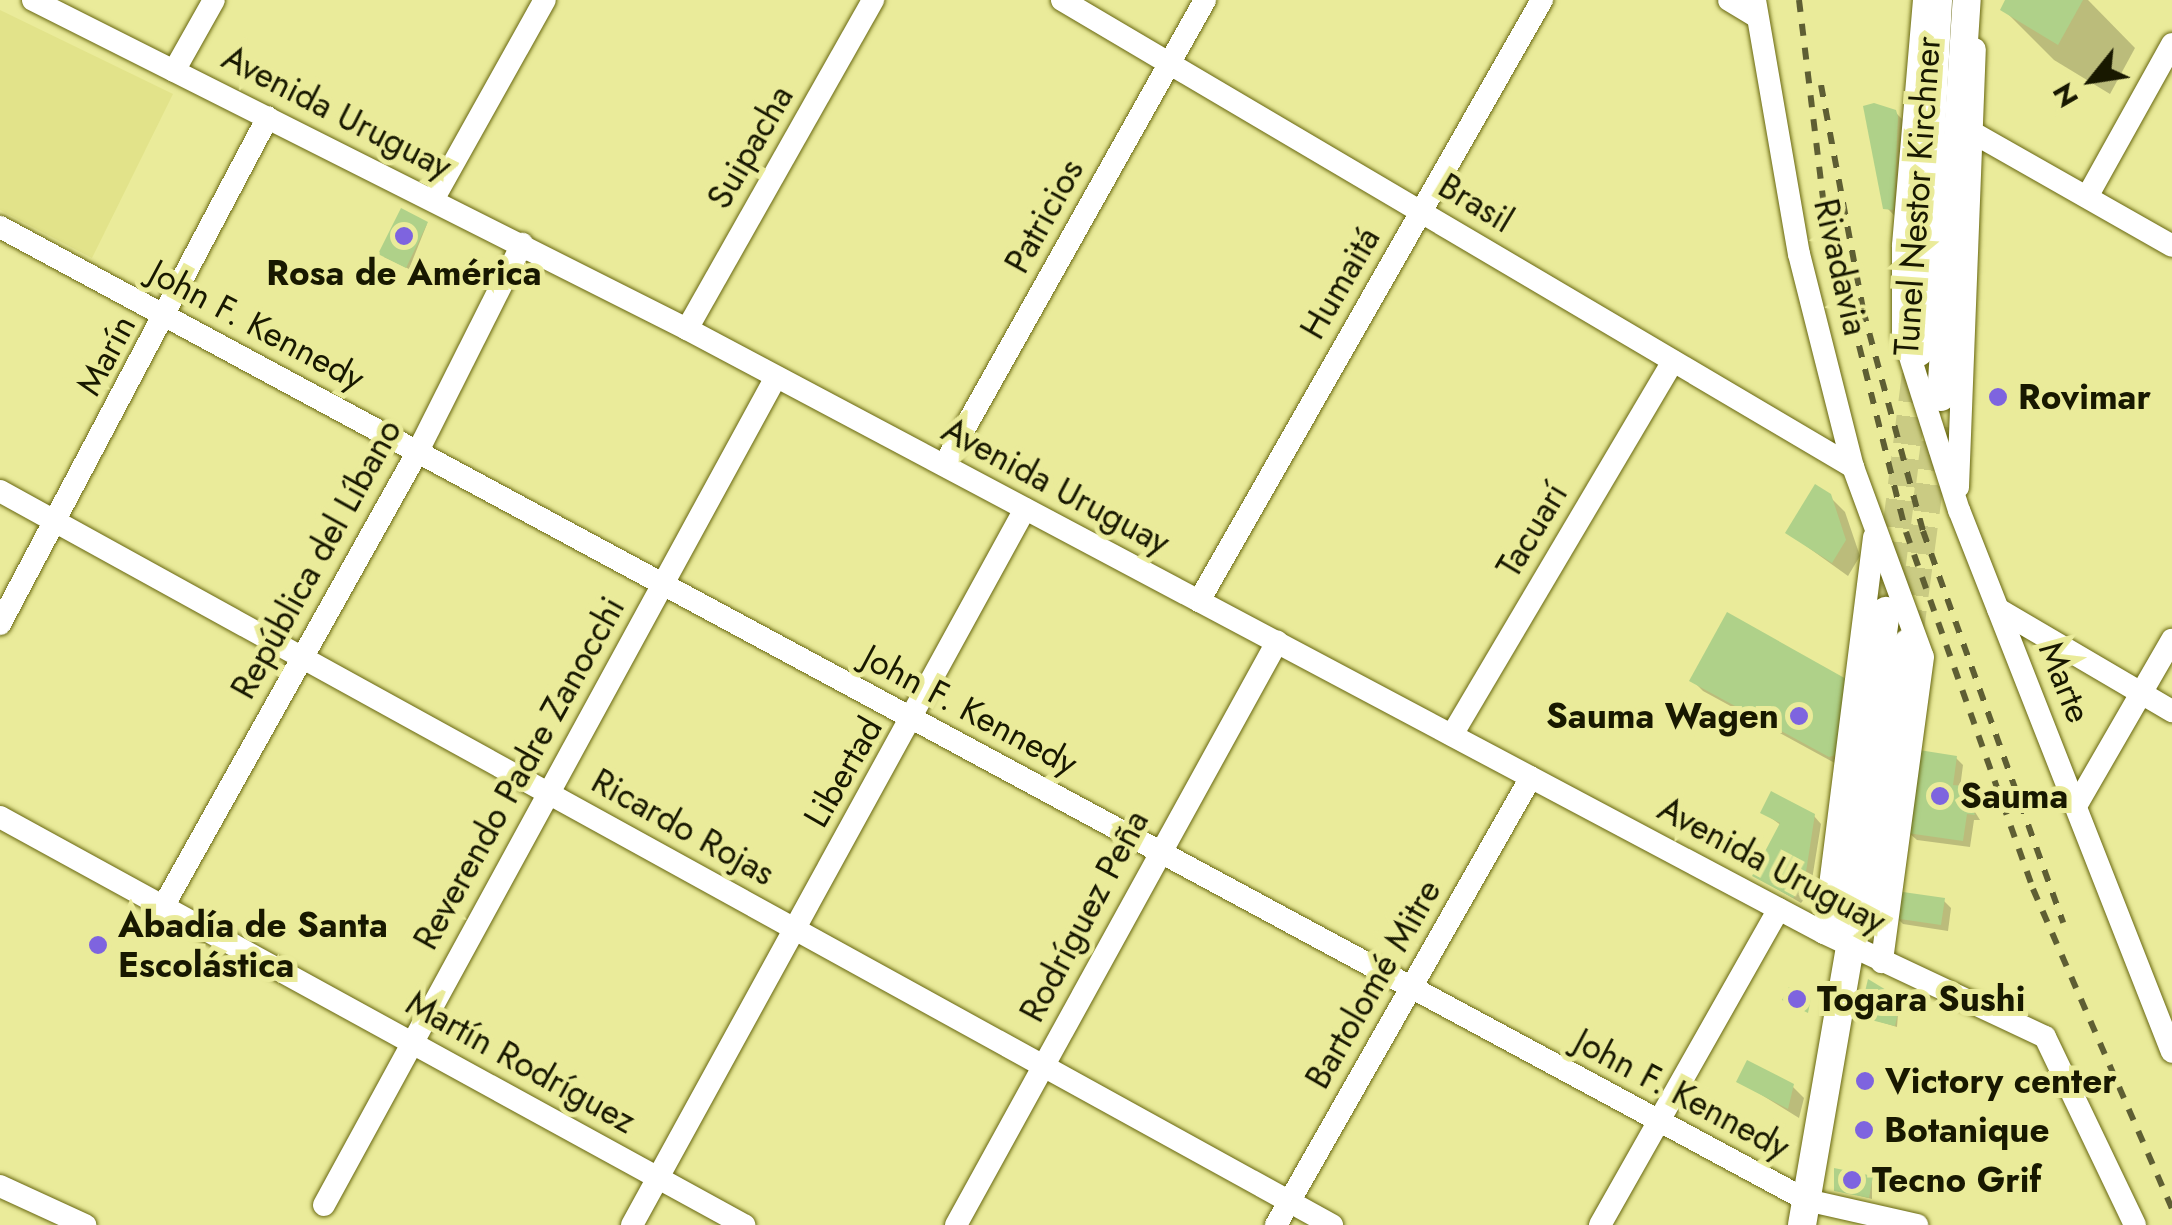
<!DOCTYPE html>
<meta charset="utf-8">
<style>
body{margin:0}
#map{position:relative;width:2172px;height:1225px;overflow:hidden;background:#eaeb9a;font-family:Jost,sans-serif}
div>[style]{position:absolute}
[style*='--x']{left:calc(var(--x)*1px);top:calc(var(--y)*1px);width:calc(var(--w)*1px);rotate:calc(var(--a)*1deg)}
.built>*{inset:0;background:#e2e38a}
.shadow>*{inset:0;background:#0003}
.building>*{inset:0;background:#afd189}
.major-tunnel>*{height:28px;margin-top:-14px;transform-origin:0;background:repeating-linear-gradient(90deg,#cacb83 0 28px,transparent 0 42px)}
.roads{filter:drop-shadow(0 0 2px #686710) drop-shadow(0 0 2px #686710)}
.minor>*{height:22px;margin:-11px;padding:0 11px;transform-origin:11px;border-radius:11px;background:#fff}
.major>*{height:28px;margin:-14px;padding:0 14px;transform-origin:14px;border-radius:14px;background:#fff}
.rail>*{height:6px;margin-top:-3px;transform-origin:0;background:repeating-linear-gradient(90deg,#5e5e33 0 12px,transparent 0 24px)}
.dots>*{width:28px;height:28px;translate:-50% -50%;box-sizing:border-box;border:5px solid #eaeb9a;border-radius:50%}
span{translate:-50% -50%;white-space:nowrap;text-align:center;line-height:1.15;-webkit-text-stroke:10px #eaeb9a;paint-order:stroke}
.street-label{font-size:35px;color:#181800}
.poi-label{font-size:35px;color:#181800;font-weight:700}
.left{translate:0 -50%;text-align:left}
.right{translate:-100% -50%;text-align:right}
.north{position:absolute;left:2042px;top:30px;width:100px;height:100px;-webkit-text-stroke:8px #eaeb9a;paint-order:stroke;rotate:240deg;font-size:28px;font-weight:700;line-height:40px;text-align:center;color:#181800}
.north::after{content:'';display:block;margin:auto;width:35px;height:45px;background:#181800;clip-path:polygon(50% 0,100% 100%,50% 72%,0 100%)}
</style>
<div id="map">
<div class="built">
<i style="clip-path:polygon(0 10px,173px 94px,92px 258px,0 210px)"></i>
</div>
<div class="shadow">
<i style="clip-path:polygon(2008px 0,2088px 0,2135px 48px,2110px 94px,2054px 60px,2003px 9px)"></i>
<i style="clip-path:polygon(1895px 112px,1938px 155px,1928px 250px,1886px 207px)"></i>
<i style="clip-path:polygon(427px 224px,409px 269px,384px 257px)"></i>
<i style="clip-path:polygon(1829px 496px,1845px 512px,1860px 556px,1848px 576px,1788px 533px)"></i>
<i style="clip-path:polygon(1692px 680px,1847px 682px,1842px 767px,1703px 691px)"></i>
<i style="clip-path:polygon(1956px 758px,1963px 765px,1960px 788px,1980px 820px,1974px 820px,1970px 847px,1917px 840px,1909px 833px)"></i>
<i style="clip-path:polygon(1763px 812px,1814px 816px,1821px 824px,1810px 892px,1801px 903px,1755px 876px,1782px 826px)"></i>
<i style="clip-path:polygon(1944px 901px,1951px 908px,1948px 931px,1903px 924px,1896px 917px)"></i>
<i style="clip-path:polygon(1899px 1001px,1897px 1027px,1861px 1016px)"></i>
<i style="clip-path:polygon(1739px 1081px,1792px 1086px,1804px 1098px,1799px 1118px)"></i>
<i style="clip-path:polygon(1872px 1178px,1872px 1199px,1838px 1190px)"></i>
</div>
<div class="building">
<i style="clip-path:polygon(2005px 0,2083px 0,2058px 45px,2000px 10px)"></i>
<i style="clip-path:polygon(1874px 103px,1896px 110px,1898px 117px,1894px 210px,1883px 209px,1863px 106px)"></i>
<i style="clip-path:polygon(401px 208px,428px 222px,406px 268px,378px 254px)"></i>
<i style="clip-path:polygon(1815px 484px,1831px 494px,1846px 540px,1832px 563px,1785px 533px)"></i>
<i style="clip-path:polygon(1727px 612px,1848px 680px,1839px 754px,1829px 757px,1689px 681px)"></i>
<i style="clip-path:polygon(1919px 750px,1957px 756px,1953px 785px,1964px 786px,1975px 815px,1967px 814px,1963px 841px,1907px 833px)"></i>
<i style="clip-path:polygon(1771px 791px,1815px 814px,1804px 885px,1793px 898px,1752px 876px,1780px 823px,1760px 813px)"></i>
<i style="clip-path:polygon(1896px 891px,1945px 898px,1941px 925px,1893px 918px)"></i>
<i style="clip-path:polygon(1868px 979px,1901px 999px,1895px 1026px,1859px 1017px)"></i>
<i style="clip-path:polygon(1789px 987px,1811px 998px,1808px 1013px,1782px 1000px)"></i>
<i style="clip-path:polygon(1747px 1060px,1794px 1084px,1788px 1109px,1736px 1082px)"></i>
<i style="clip-path:polygon(1834px 1168px,1873px 1176px,1869px 1198px,1834px 1191px)"></i>
</div>
<div class="major-tunnel">
<i style="--x:1886;--y:611;--w:249;--a:-82.8"></i>
<i style="--x:1909;--y:637;--w:213;--a:-82.4"></i>
</div>
<div class="roads">
<div class="minor">
<i style="--x:33;--y:0;--w:732;--a:26.71"></i>
<i style="--x:687;--y:329;--w:1287;--a:27.98"></i>
<i style="--x:1824;--y:933;--w:244;--a:25.2"></i>
<i style="--x:2045;--y:1037;--w:208;--a:64.4"></i>
<i style="--x:1062;--y:0;--w:919;--a:30.56"></i>
<i style="--x:1729;--y:0;--w:31;--a:31"></i>
<i style="--x:1755;--y:0;--w:258;--a:80.2"></i>
<i style="--x:1799;--y:254;--w:220;--a:75.8"></i>
<i style="--x:1853;--y:467;--w:202;--a:69.8"></i>
<i style="--x:1923;--y:657;--w:308;--a:97.7"></i>
<i style="--x:1924;--y:0;--w:247;--a:94.9"></i>
<i style="--x:1903;--y:246;--w:89;--a:90"></i>
<i style="--x:1903;--y:335;--w:184;--a:72.3"></i>
<i style="--x:1959;--y:510;--w:582;--a:68.55"></i>
<i style="--x:174;--y:71;--w:81;--a:-60.6"></i>
<i style="--x:1977;--y:135;--w:224;--a:29.6"></i>
<i style="--x:2087;--y:197;--w:175;--a:-60.9"></i>
<i style="--x:433;--y:200;--w:229;--a:-60.8"></i>
<i style="--x:0;--y:227;--w:2051;--a:28.31"></i>
<i style="--x:1806;--y:1200;--w:114;--a:12.7"></i>
<i style="--x:687;--y:329;--w:378;--a:-60.5"></i>
<i style="--x:944;--y:465;--w:533;--a:-60.69"></i>
<i style="--x:1958;--y:487;--w:438;--a:-87.8"></i>
<i style="--x:0;--y:491;--w:1521;--a:28.86"></i>
<i style="--x:1199;--y:601;--w:692;--a:-60.29"></i>
<i style="--x:1998;--y:609;--w:202;--a:30.4"></i>
<i style="--x:0;--y:624;--w:573;--a:-62.14"></i>
<i style="--x:1452;--y:735;--w:434;--a:-59.4"></i>
<i style="--x:2076;--y:806;--w:192;--a:-60"></i>
<i style="--x:0;--y:817;--w:849;--a:28.74"></i>
<i style="--x:164;--y:905;--w:520;--a:-60.77"></i>
<i style="--x:418;--y:451;--w:232;--a:-63.3"></i>
<i style="--x:1824;--y:933;--w:399;--a:-82.8"></i>
<i style="--x:0;--y:1186;--w:94;--a:24.6"></i>
<i style="--x:324;--y:1205;--w:943;--a:-61.37"></i>
<i style="--x:632;--y:1225;--w:817;--a:-61.24"></i>
<i style="--x:956;--y:1225;--w:666;--a:-61.16"></i>
<i style="--x:1276;--y:1225;--w:515;--a:-60.35"></i>
<i style="--x:1600;--y:1225;--w:363;--a:-60.5"></i>
</div>
<div class="major">
<i style="--x:1919;--y:352;--w:353;--a:-86.9"></i>
<i style="--x:1941;--y:397;--w:398;--a:-86.3"></i>
<i style="--x:1849;--y:936;--w:40;--a:-94.3"></i>
<i style="--x:1846;--y:896;--w:288;--a:-82"></i>
<i style="--x:1802;--y:1225;--w:283;--a:-80.2"></i>
<i style="--x:1850;--y:946;--w:53;--a:-67.8"></i>
<i style="--x:1870;--y:897;--w:257;--a:-81.5"></i>
</div>
</div>
<div class="rail">
<i style="--x:1799;--y:0;--w:208;--a:83.1"></i>
<i style="--x:1824;--y:206;--w:336;--a:75.9"></i>
<i style="--x:1906;--y:532;--w:379;--a:70.4"></i>
<i style="--x:2033;--y:889;--w:348;--a:66.5"></i>
<i style="--x:1821;--y:85;--w:229;--a:79.4"></i>
<i style="--x:1863;--y:310;--w:229;--a:74.8"></i>
<i style="--x:1923;--y:531;--w:416;--a:70.3"></i>
</div>
<div class="dots">
<i style="left:404px;top:236px;background:#7e64df"></i>
<i style="left:1998px;top:397px;background:#7e64df"></i>
<i style="left:1799px;top:716px;background:#7e64df"></i>
<i style="left:1940px;top:796px;background:#7e64df"></i>
<i style="left:98px;top:945px;background:#7e64df"></i>
<i style="left:1797px;top:999px;background:#7e64df"></i>
<i style="left:1865px;top:1081px;background:#7e64df"></i>
<i style="left:1864px;top:1130px;background:#7e64df"></i>
<i style="left:1852px;top:1180px;background:#7e64df"></i>
</div>
<div class="street-label">
<span style="left:337px;top:112px;rotate:27deg">Avenida Uruguay</span>
<span style="left:750px;top:147px;rotate:-60deg">Suipacha</span>
<span style="left:1917px;top:196px;rotate:-86deg">Tunel Nestor Kirchner</span>
<span style="left:1476px;top:203px;rotate:31deg">Brasil</span>
<span style="left:1044px;top:216px;rotate:-61deg">Patricios</span>
<span style="left:1841px;top:267px;rotate:77deg">Rivadavia</span>
<span style="left:1340px;top:283px;rotate:-60deg">Humaitá</span>
<span style="left:257px;top:325px;rotate:28deg">John F. Kennedy</span>
<span style="left:106px;top:355px;rotate:-62deg">Marín</span>
<span style="left:1056px;top:486px;rotate:28deg">Avenida Uruguay</span>
<span style="left:1532px;top:530px;rotate:-59deg">Tacuarí</span>
<span style="left:316px;top:559px;rotate:-61deg">República del Líbano</span>
<span style="left:2065px;top:682px;rotate:68deg">Marte</span>
<span style="left:970px;top:710px;rotate:28deg">John F. Kennedy</span>
<span style="left:843px;top:772px;rotate:-60deg">Libertad</span>
<span style="left:519px;top:773px;rotate:-61deg">Reverendo Padre Zanocchi</span>
<span style="left:683px;top:827px;rotate:29deg">Ricardo Rojas</span>
<span style="left:1772px;top:865px;rotate:28deg">Avenida Uruguay</span>
<span style="left:1084px;top:916px;rotate:-62deg">Rodríguez Peña</span>
<span style="left:1373px;top:984px;rotate:-60deg">Bartolomé Mitre</span>
<span style="left:521px;top:1062px;rotate:29deg">Martín Rodríguez</span>
<span style="left:1682px;top:1094px;rotate:28deg">John F. Kennedy</span>
</div>
<div class="poi-label">
<span style="left:404px;top:273px">Rosa de América</span>
<span class="left" style="left:2018px;top:397px">Rovimar</span>
<span class="right" style="left:1779px;top:716px">Sauma Wagen</span>
<span class="left" style="left:1960px;top:796px">Sauma</span>
<span class="left" style="left:118px;top:945px">Abadía de Santa<br>Escolástica</span>
<span class="left" style="left:1817px;top:999px">Togara Sushi</span>
<span class="left" style="left:1885px;top:1081px">Victory center</span>
<span class="left" style="left:1884px;top:1130px">Botanique</span>
<span class="left" style="left:1872px;top:1180px">Tecno Grif</span>
</div>
<div class="north">N</div>
</div>
